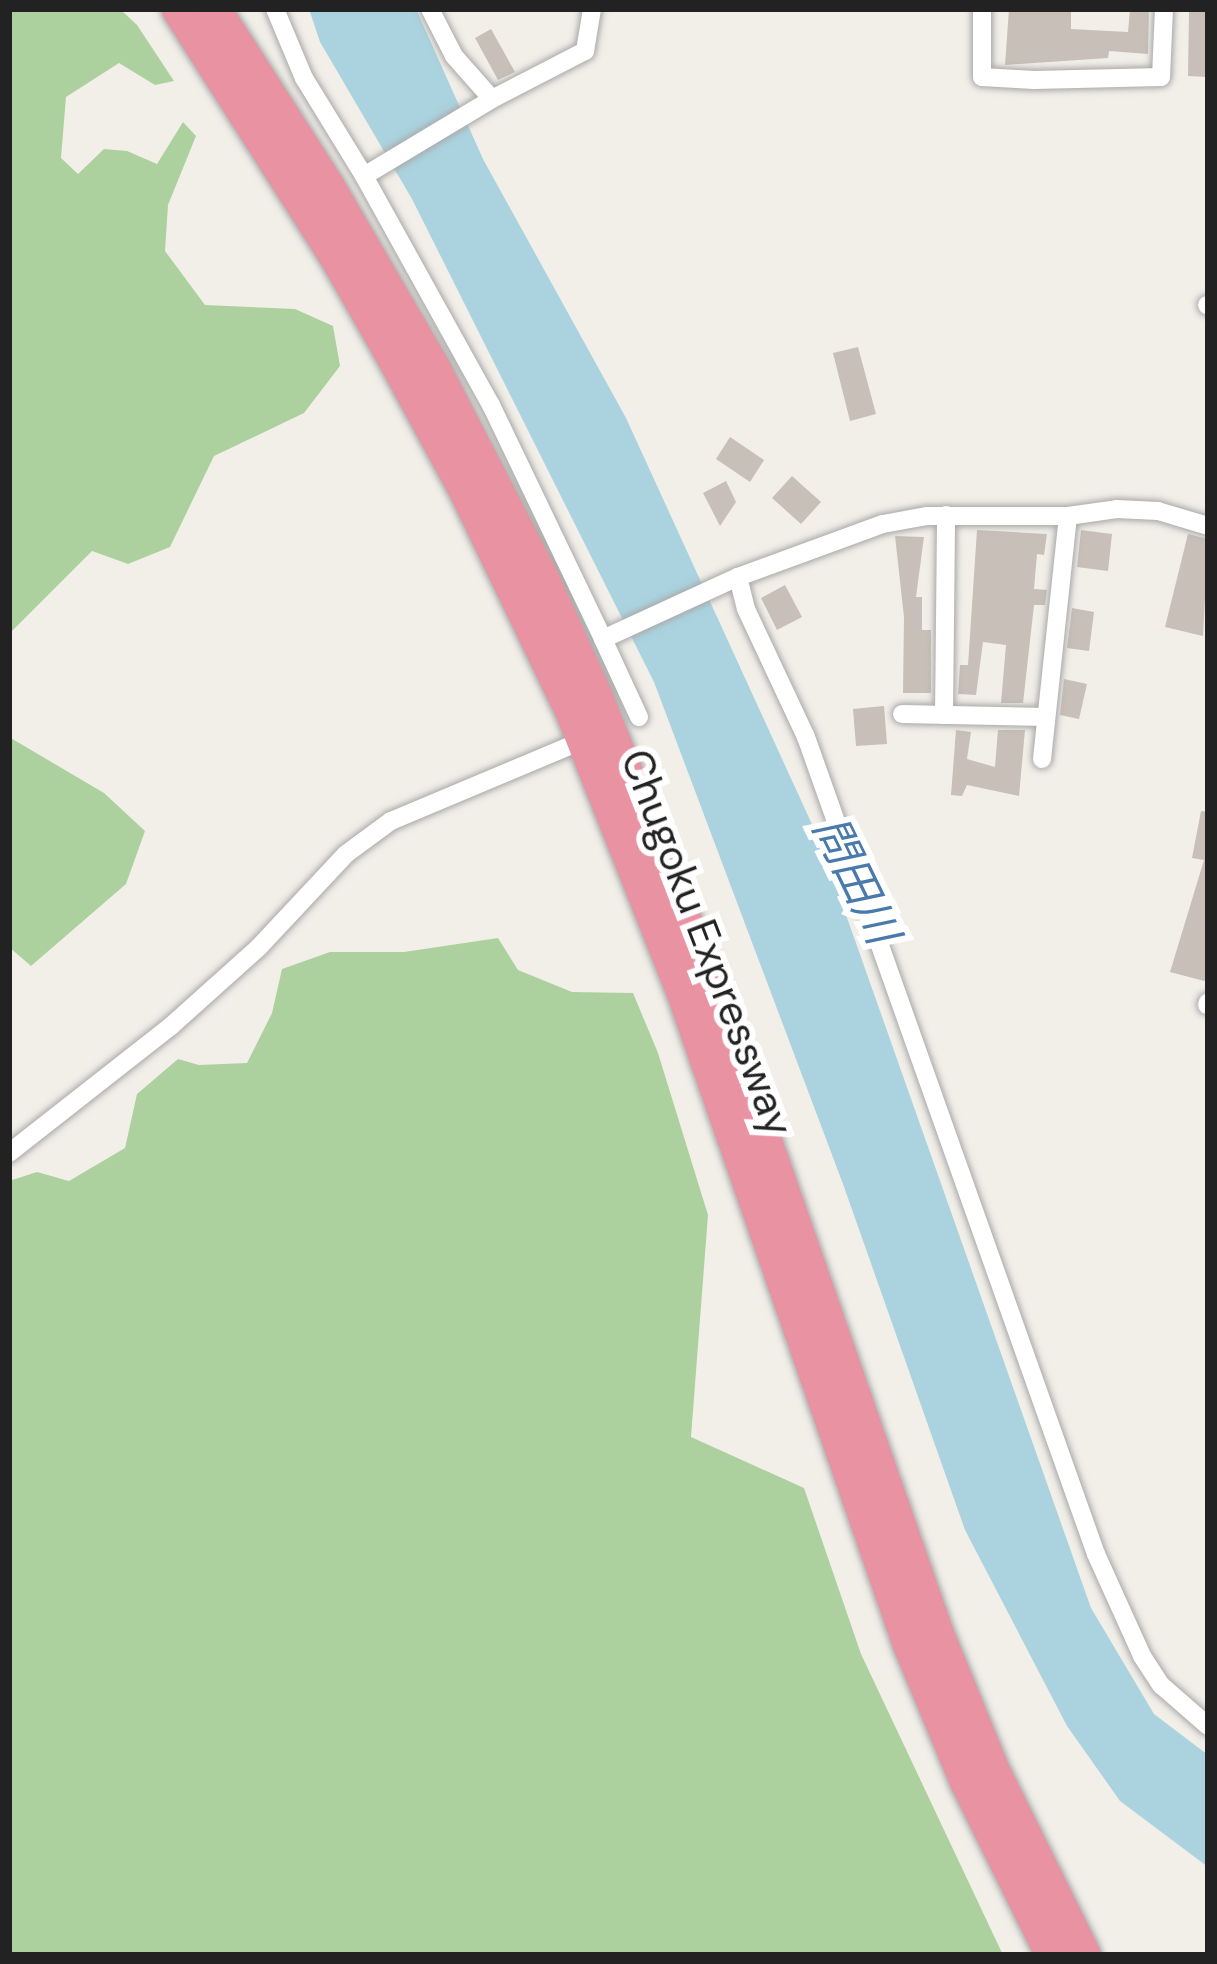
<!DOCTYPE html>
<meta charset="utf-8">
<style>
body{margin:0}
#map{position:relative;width:1217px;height:1964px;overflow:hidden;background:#f2efe9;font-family:"DM Sans","Noto Sans JP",sans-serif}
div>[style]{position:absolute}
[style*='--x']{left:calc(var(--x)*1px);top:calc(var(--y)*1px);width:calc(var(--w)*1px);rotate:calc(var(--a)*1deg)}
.forest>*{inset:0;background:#add19e}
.water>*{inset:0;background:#aad3df}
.building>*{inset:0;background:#c7bfb8}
.roads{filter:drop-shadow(0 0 3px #a9a9a9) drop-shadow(0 0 3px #a9a9a9)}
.street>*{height:18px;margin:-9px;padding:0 9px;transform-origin:9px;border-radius:9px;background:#fff}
.highway>*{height:33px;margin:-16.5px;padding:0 16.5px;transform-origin:16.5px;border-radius:16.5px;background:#e892a2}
span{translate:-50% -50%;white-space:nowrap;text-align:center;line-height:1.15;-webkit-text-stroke:12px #fff;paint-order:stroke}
.street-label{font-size:42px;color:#222}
.water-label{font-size:45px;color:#4a7aab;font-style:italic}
.frame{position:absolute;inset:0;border:12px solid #222;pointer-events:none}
</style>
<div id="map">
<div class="forest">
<i style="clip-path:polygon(9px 9px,120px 9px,137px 25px,174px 81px,155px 85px,119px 63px,66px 97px,61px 158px,78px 174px,104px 149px,127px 151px,157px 164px,183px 122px,196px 136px,168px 205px,165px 251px,205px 305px,295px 309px,333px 326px,340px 366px,304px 413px,214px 456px,170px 547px,128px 564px,92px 551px,9px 634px)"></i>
<i style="clip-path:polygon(9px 737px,104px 793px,145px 831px,126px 884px,31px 966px,9px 947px)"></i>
<i style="clip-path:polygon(498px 938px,518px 970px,572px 992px,633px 993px,658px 1053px,708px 1215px,691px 1437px,804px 1488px,861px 1654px,1003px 1955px,9px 1955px,9px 1181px,37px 1172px,69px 1181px,125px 1148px,137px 1094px,178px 1059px,199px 1065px,247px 1063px,272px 1013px,282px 969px,330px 952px,404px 952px)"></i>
</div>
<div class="water">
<i style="clip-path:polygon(309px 9px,416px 9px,483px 159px,626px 418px,821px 844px,1091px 1608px,1154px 1714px,1208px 1755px,1208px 1867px,1120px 1801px,1067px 1726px,965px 1530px,843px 1184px,654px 682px,412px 199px,320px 42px)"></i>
</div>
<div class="building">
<i style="clip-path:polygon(1009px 9px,1071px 9px,1071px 29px,1128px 32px,1130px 9px,1149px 9px,1148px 54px,1109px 51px,1108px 58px,1005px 65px)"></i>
<i style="clip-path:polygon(1189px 10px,1206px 11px,1208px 77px,1188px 76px)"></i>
<i style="clip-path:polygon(491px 29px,515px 72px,498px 80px,475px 38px)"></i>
<i style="clip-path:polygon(858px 347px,876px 414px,850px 421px,833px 353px)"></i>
<i style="clip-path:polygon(730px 437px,764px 460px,750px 482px,716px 459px)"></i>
<i style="clip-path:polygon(792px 476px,821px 502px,801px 524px,772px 498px)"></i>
<i style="clip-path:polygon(726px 481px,736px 502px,720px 526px,703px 493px)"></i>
<i style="clip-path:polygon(977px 530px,1047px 534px,1044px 555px,1037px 554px,1034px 589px,1047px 590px,1045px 605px,1034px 605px,1023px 703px,1001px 703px,1006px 645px,983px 642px,976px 695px,958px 694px,960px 665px,968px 665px)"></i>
<i style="clip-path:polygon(1081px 530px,1112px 534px,1108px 571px,1077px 567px)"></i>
<i style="clip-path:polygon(1188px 534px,1208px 539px,1203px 636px,1165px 627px)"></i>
<i style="clip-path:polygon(895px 536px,924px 537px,916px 597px,922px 597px,922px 630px,931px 630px,931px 693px,903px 693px,904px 617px)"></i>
<i style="clip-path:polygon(785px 585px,802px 617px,777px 630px,761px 598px)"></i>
<i style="clip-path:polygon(1072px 608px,1094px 612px,1089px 651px,1067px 648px)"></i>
<i style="clip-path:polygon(1064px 679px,1087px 684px,1079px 719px,1060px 715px)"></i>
<i style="clip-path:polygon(884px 706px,887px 744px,856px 746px,853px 709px)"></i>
<i style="clip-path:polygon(956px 730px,971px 732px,967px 759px,995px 767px,998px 730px,1025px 730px,1019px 796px,967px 785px,962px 796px,951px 795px)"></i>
<i style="clip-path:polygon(1201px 811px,1208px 812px,1208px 982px,1170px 972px,1204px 860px,1192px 858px)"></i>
</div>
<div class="roads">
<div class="street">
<i style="--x:275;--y:9;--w:75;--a:67.2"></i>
<i style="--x:304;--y:78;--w:115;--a:58.5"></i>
<i style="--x:364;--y:176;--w:149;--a:-31"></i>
<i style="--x:492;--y:99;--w:105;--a:-27.3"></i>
<i style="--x:585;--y:51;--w:43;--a:-80.5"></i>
<i style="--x:430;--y:9;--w:53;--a:62.9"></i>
<i style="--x:454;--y:56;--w:57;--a:48.5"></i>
<i style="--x:982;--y:9;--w:68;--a:90"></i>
<i style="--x:982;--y:77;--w:52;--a:3.3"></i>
<i style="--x:1034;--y:80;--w:127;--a:-1.4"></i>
<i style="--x:1161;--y:77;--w:68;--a:-87.5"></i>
<i style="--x:364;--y:176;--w:262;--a:61"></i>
<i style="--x:491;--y:405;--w:259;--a:64.4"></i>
<i style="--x:1207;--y:305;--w:1;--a:45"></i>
<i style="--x:738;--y:577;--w:33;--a:76"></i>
<i style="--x:746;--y:609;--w:141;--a:64.9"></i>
<i style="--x:806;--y:737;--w:867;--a:70.46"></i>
<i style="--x:1096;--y:1554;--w:112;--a:65.7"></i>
<i style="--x:1142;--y:1656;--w:35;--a:57"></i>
<i style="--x:1161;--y:1685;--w:62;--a:41.1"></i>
<i style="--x:902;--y:714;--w:144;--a:1.2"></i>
<i style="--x:944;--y:715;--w:200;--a:-89.4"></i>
<i style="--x:639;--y:717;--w:86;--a:-114.8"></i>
<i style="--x:603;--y:639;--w:149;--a:-24.7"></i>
<i style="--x:738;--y:577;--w:154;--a:-20.1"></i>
<i style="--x:883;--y:524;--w:45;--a:-10.3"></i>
<i style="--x:927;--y:516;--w:141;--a:0"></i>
<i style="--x:1068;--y:516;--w:49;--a:-8.1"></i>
<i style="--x:1117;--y:509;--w:41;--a:2.8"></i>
<i style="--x:1158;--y:511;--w:52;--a:16.7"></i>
<i style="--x:1042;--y:759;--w:244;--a:-83.9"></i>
<i style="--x:1207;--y:1005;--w:3;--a:-72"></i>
<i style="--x:9;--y:1153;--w:206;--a:-38.1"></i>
<i style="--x:171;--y:1026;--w:118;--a:-41.9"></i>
<i style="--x:259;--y:947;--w:127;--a:-46.9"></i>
<i style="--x:346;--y:854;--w:56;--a:-36.3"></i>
<i style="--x:391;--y:821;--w:191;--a:-22.8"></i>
</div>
<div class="highway">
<i style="--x:178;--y:9;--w:294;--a:57.5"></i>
<i style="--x:336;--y:257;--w:107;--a:60.3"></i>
<i style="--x:389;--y:350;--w:159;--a:61.5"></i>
<i style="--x:465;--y:490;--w:244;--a:64.3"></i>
<i style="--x:571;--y:710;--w:301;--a:68.4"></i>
<i style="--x:682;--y:990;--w:692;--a:70.86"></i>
<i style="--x:909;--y:1644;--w:148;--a:67.4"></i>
<i style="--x:966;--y:1781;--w:194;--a:63.7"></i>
<i style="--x:214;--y:9;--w:209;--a:57.3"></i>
<i style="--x:327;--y:185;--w:211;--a:59.8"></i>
<i style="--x:433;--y:367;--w:237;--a:62.7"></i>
<i style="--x:542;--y:578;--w:131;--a:65.6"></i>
<i style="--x:596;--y:697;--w:308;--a:68.3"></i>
<i style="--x:710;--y:983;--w:689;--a:70.78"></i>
<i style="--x:937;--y:1634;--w:148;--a:67.8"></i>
<i style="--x:993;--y:1771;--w:205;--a:63.7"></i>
</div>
</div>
<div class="street-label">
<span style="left:707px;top:943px;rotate:69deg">Chugoku Expressway</span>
</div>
<div class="water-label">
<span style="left:856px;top:880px;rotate:64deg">問田川</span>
</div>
<div class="frame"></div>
</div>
